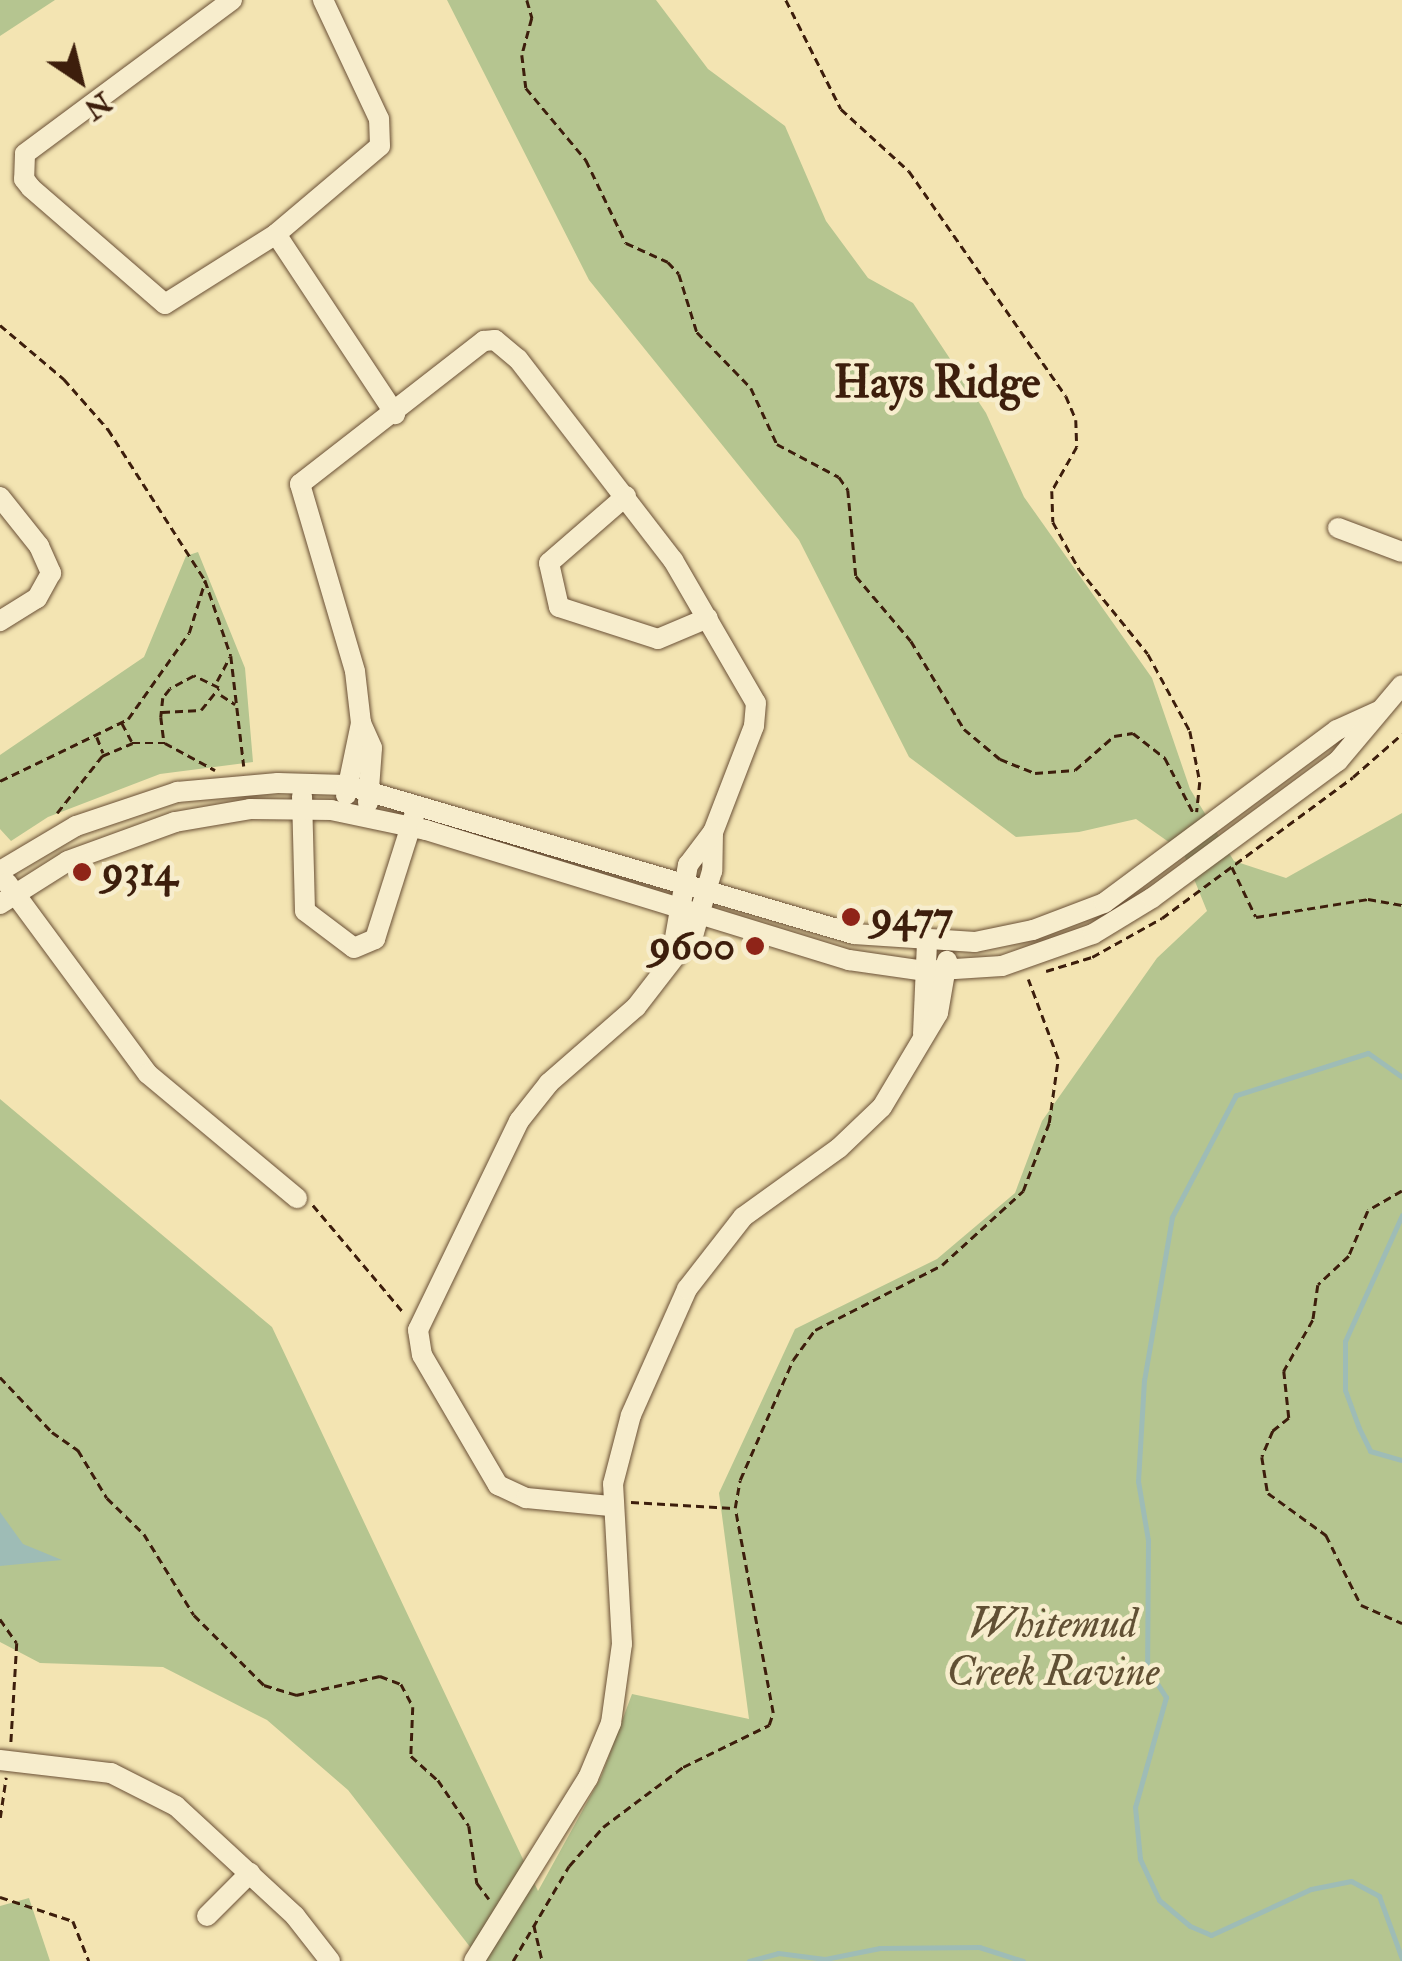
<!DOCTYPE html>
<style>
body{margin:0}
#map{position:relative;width:1402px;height:1961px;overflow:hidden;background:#f3e4b2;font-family:"IM FELL Double Pica",serif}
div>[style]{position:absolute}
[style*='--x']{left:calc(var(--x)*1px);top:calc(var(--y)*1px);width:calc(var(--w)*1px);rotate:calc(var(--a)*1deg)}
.green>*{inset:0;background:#b5c590}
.water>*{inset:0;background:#9ebcb6}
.stream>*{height:5px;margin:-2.5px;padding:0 2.5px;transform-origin:2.5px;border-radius:2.5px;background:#9ebcb6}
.path>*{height:2.5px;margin-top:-1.25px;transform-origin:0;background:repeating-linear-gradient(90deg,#3d1e0c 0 8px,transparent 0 13px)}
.roads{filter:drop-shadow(0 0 2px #6a5036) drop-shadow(0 0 2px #6a5036)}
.minor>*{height:20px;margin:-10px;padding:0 10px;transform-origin:10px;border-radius:10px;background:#f7edcd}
.dots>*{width:28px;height:28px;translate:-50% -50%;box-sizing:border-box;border:5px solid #f7edcd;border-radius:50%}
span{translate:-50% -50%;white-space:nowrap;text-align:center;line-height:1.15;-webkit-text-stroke:9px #f7edcd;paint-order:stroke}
.poi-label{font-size:42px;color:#3d1e0c;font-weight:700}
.left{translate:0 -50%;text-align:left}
.right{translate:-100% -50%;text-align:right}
.park-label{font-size:42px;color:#615034;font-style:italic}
.neighbourhood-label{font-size:45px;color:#3d1e0c;font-weight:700}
.north{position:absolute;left:30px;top:30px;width:100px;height:100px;-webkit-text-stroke:8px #f7edcd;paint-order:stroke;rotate:145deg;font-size:28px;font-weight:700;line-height:40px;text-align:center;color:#3d1e0c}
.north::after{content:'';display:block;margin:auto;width:35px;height:45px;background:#3d1e0c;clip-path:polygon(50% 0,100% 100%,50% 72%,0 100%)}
</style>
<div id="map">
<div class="green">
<i style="clip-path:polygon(0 0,55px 0,0 36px)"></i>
<i style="clip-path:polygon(447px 0,656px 0,708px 69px,785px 126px,826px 221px,868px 278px,913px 303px,986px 413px,1024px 497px,1152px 678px,1190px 789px,1234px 861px,1286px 878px,1402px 813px,1402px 1961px,481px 1961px,348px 1790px,267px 1720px,163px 1667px,40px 1663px,0 1642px,0 1099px,272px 1327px,538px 1891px,601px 1777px,632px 1694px,749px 1719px,719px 1493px,795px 1329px,937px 1259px,1015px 1193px,1042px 1121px,1157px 958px,1207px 911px,1183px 852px,1136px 819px,1079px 832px,1016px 837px,909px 757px,799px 540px,589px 280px)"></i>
<i style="clip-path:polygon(198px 552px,245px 668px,253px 762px,160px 774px,48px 817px,11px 841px,0 829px,0 755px,144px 657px,186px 556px)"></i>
<i style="clip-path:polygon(29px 1898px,50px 1961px,0 1961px,0 1906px)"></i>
</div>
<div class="water">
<i style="clip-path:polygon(0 1512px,23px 1544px,62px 1560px,0 1566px)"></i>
</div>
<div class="stream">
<i style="--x:1402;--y:1077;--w:42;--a:-144.8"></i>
<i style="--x:1368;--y:1053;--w:139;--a:162.3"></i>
<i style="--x:1236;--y:1095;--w:138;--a:117.7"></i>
<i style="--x:1172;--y:1217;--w:165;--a:99.7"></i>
<i style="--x:1144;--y:1380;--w:101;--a:93.4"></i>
<i style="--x:1138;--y:1481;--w:60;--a:80.4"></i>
<i style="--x:1148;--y:1540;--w:128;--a:90.4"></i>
<i style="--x:1147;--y:1668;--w:35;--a:57"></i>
<i style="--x:1166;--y:1697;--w:114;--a:105.7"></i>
<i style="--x:1135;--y:1807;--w:52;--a:84.5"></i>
<i style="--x:1140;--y:1859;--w:45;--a:65.1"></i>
<i style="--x:1159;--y:1900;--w:40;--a:40"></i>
<i style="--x:1190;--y:1926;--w:23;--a:23"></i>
<i style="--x:1211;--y:1935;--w:110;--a:-24.7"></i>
<i style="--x:1311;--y:1889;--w:41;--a:-11.3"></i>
<i style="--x:1351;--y:1881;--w:32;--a:28"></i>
<i style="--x:1379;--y:1896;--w:67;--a:69.9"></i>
<i style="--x:1402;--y:1215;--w:138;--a:114.3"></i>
<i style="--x:1345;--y:1341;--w:49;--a:90"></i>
<i style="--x:1345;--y:1390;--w:40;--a:69.8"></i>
<i style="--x:1359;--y:1428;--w:25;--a:64"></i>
<i style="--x:1370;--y:1451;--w:33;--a:16"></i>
<i style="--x:749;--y:1961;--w:30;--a:-15"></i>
<i style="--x:778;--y:1953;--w:47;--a:7.3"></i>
<i style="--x:825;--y:1959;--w:56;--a:-11.3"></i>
<i style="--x:880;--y:1948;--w:99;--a:-0.6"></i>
<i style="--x:979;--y:1947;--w:46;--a:17.7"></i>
</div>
<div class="path">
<i style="--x:527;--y:0;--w:19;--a:74"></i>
<i style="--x:532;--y:18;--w:38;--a:105"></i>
<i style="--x:522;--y:55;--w:33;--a:83"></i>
<i style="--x:526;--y:88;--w:94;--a:50.2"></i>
<i style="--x:586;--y:160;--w:92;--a:64.3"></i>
<i style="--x:626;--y:243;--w:46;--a:24.3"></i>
<i style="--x:668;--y:262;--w:16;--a:47"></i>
<i style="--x:679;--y:274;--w:61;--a:72.8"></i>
<i style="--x:697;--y:332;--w:78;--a:46"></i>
<i style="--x:751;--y:388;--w:62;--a:65.1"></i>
<i style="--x:777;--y:444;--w:70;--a:28"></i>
<i style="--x:839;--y:477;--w:16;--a:55"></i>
<i style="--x:848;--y:490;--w:86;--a:84.7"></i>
<i style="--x:856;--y:576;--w:85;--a:49.8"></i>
<i style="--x:911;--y:641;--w:103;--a:58.9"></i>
<i style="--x:964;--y:729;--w:47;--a:39.8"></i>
<i style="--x:1000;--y:759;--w:38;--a:22"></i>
<i style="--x:1035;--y:773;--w:40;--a:-4.3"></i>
<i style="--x:1075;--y:770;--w:52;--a:-41.1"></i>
<i style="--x:1114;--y:736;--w:19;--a:-9"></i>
<i style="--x:1133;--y:733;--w:41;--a:38"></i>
<i style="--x:1165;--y:758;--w:61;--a:62.6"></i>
<i style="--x:786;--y:0;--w:122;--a:63.2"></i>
<i style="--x:841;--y:109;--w:92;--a:42.4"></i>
<i style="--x:909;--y:171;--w:274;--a:55.1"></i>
<i style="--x:1066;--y:396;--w:26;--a:67"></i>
<i style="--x:1076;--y:420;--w:27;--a:88"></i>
<i style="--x:1077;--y:447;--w:51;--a:119.6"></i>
<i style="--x:1052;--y:491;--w:31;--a:88"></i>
<i style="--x:1053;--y:522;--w:54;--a:61"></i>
<i style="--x:1079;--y:569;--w:109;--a:50.9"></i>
<i style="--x:1148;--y:654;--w:88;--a:61.4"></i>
<i style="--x:1190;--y:731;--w:52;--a:78.9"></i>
<i style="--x:1200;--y:782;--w:30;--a:96"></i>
<i style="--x:0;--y:325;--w:84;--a:40.2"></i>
<i style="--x:64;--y:379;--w:67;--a:48.7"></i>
<i style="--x:108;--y:429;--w:179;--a:57.3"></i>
<i style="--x:205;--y:580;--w:80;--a:71.1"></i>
<i style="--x:231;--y:656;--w:111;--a:83.3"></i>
<i style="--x:217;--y:681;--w:27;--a:-62"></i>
<i style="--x:221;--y:695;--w:17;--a:33"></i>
<i style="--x:162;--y:712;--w:39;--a:-3"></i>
<i style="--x:201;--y:710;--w:28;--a:-51"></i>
<i style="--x:219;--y:688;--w:28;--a:-154"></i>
<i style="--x:194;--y:676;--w:27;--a:152"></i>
<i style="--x:170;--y:689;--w:11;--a:128"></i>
<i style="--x:163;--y:698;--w:19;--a:96"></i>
<i style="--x:161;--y:717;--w:25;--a:83"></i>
<i style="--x:122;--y:723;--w:21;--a:62"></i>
<i style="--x:97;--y:737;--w:17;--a:69"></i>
<i style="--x:0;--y:781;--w:142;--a:-25.8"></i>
<i style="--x:128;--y:719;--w:105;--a:-54.7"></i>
<i style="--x:189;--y:633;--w:54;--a:-72.9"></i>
<i style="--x:57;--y:813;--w:73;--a:-51.7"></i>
<i style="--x:102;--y:756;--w:33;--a:-23"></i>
<i style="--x:132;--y:743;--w:33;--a:0"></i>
<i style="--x:165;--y:743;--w:57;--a:28.4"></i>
<i style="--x:1232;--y:867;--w:55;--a:64.4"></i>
<i style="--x:1256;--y:917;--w:113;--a:-9.1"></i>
<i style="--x:1368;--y:899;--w:35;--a:10"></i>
<i style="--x:1046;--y:971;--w:48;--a:-16.9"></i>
<i style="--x:1092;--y:957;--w:80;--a:-29.1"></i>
<i style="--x:1162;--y:918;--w:237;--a:-36.4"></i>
<i style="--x:1353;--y:777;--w:65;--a:-41.3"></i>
<i style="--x:1402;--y:1191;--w:39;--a:150"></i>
<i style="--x:1368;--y:1211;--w:49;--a:112.9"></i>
<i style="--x:1349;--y:1256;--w:42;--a:136.9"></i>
<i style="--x:1318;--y:1285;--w:35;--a:98"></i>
<i style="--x:1313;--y:1320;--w:59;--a:119.6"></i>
<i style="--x:1284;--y:1371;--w:47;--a:83.9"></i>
<i style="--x:1289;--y:1418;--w:21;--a:141"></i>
<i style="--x:1273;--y:1431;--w:28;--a:113"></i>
<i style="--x:1262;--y:1457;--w:36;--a:81"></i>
<i style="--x:1268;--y:1493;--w:72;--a:35.9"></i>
<i style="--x:1326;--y:1535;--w:78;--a:63.4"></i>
<i style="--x:1361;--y:1605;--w:45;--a:23.7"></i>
<i style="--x:313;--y:1205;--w:141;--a:49.9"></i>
<i style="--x:0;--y:1377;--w:76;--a:46.6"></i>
<i style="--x:52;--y:1432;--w:32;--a:35"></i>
<i style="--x:78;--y:1450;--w:56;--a:58.9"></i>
<i style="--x:107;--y:1498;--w:52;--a:44.2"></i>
<i style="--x:144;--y:1534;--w:95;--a:58.3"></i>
<i style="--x:194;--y:1615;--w:99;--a:45"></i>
<i style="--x:264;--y:1685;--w:34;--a:17"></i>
<i style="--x:296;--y:1695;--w:86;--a:-12.7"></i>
<i style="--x:380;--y:1676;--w:22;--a:21"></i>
<i style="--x:401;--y:1684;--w:26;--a:62"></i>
<i style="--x:413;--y:1707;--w:49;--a:92.3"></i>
<i style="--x:411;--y:1756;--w:36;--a:42"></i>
<i style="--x:438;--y:1780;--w:55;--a:56"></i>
<i style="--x:469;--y:1826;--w:58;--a:82"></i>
<i style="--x:477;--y:1883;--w:20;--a:53"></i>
<i style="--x:631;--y:1502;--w:102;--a:3.4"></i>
<i style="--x:0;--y:1619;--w:29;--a:55"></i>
<i style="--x:17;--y:1643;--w:102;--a:93.4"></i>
<i style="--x:0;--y:1818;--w:41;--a:-81.7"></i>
<i style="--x:0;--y:1897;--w:77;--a:18.2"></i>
<i style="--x:73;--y:1921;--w:43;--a:68.2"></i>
<i style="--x:534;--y:1925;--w:37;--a:77"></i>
<i style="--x:513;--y:1961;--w:110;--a:-59.5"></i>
<i style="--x:569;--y:1866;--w:52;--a:-48.9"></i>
<i style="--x:603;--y:1827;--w:100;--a:-36.9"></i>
<i style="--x:683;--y:1767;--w:96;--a:-26"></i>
<i style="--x:769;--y:1725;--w:13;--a:-72"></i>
<i style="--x:773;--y:1713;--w:208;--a:-100.5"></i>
<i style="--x:735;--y:1508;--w:28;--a:-80"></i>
<i style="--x:740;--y:1480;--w:131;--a:-66.2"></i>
<i style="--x:793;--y:1360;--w:37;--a:-54"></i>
<i style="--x:815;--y:1330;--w:143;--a:-27.1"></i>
<i style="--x:942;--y:1265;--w:110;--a:-42.4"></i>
<i style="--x:1023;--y:1191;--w:73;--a:-69.1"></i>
<i style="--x:1049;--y:1123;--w:65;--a:-82"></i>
<i style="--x:1058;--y:1059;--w:85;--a:-110.6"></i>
</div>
<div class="roads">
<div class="minor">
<i style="--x:232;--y:0;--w:258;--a:143.4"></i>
<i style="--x:25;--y:154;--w:25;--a:92"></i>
<i style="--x:24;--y:179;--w:11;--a:52"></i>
<i style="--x:31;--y:188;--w:177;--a:40.9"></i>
<i style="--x:165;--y:304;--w:131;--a:-32.2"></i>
<i style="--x:276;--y:234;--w:136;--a:-40.2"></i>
<i style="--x:380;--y:146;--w:27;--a:-92"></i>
<i style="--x:379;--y:119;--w:132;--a:-115.2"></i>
<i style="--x:276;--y:234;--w:216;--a:56.5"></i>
<i style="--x:626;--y:496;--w:102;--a:139"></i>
<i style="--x:549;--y:563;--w:45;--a:77.2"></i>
<i style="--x:559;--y:607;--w:104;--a:17.9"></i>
<i style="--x:658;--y:639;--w:54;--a:-22.8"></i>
<i style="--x:0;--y:497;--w:63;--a:51.5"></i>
<i style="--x:39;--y:546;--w:30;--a:66"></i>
<i style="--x:51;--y:573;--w:29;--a:119"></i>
<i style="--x:37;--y:598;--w:44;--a:148.1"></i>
<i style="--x:1338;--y:528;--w:68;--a:20.6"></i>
<i style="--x:361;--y:723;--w:52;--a:-96.6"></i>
<i style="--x:355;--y:671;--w:195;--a:-106.4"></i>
<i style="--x:300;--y:484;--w:233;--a:-37.9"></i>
<i style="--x:484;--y:341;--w:11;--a:-5"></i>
<i style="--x:495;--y:340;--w:30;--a:40"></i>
<i style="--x:518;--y:359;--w:254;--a:52.4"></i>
<i style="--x:673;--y:560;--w:165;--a:59.9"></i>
<i style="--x:756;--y:703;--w:23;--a:95"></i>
<i style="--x:754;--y:726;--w:114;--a:111.1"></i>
<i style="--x:713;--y:832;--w:39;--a:91"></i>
<i style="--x:712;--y:871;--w:64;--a:106.4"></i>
<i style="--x:694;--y:932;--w:95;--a:127.7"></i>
<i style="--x:636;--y:1007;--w:116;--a:138.9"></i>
<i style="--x:549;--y:1083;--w:48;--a:128.3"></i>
<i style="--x:519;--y:1121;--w:232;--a:115.8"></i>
<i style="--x:418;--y:1330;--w:25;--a:81"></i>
<i style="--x:422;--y:1355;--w:151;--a:59.7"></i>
<i style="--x:498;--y:1485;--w:31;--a:25"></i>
<i style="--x:526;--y:1498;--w:85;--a:5.4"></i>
<i style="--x:346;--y:795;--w:74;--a:-78.2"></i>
<i style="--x:361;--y:723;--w:27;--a:66"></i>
<i style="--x:372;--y:748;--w:55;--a:94.2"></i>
<i style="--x:302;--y:796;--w:115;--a:88.5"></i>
<i style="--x:305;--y:911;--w:61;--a:37.1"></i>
<i style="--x:354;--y:948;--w:23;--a:-23"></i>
<i style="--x:375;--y:939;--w:129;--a:-72.4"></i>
<i style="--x:0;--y:871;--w:88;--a:-30.6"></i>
<i style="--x:76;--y:826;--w:107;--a:-18.6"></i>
<i style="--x:177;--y:792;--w:101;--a:-5.1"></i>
<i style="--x:278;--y:783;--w:68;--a:1.7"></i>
<i style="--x:346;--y:785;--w:529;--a:16.35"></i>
<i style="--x:854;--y:934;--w:121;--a:3.8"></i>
<i style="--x:975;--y:942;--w:59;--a:-11.7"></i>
<i style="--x:1033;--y:930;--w:76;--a:-20.8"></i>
<i style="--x:1104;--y:903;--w:290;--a:-36.6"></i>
<i style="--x:1337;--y:730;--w:46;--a:-24.3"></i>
<i style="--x:7;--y:883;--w:237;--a:53.6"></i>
<i style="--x:148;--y:1074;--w:194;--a:39.8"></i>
<i style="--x:0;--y:904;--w:80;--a:-32.3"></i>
<i style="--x:68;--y:861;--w:114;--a:-20"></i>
<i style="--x:175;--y:822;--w:76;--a:-9.8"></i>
<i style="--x:250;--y:809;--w:81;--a:0.7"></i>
<i style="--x:331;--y:810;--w:97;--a:11.9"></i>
<i style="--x:426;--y:830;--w:443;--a:17.1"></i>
<i style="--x:849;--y:960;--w:76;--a:8.3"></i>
<i style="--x:924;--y:971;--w:78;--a:-3.7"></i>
<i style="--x:1002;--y:966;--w:96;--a:-19.4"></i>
<i style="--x:1093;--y:934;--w:69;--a:-31.4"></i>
<i style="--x:1152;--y:898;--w:231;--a:-36.4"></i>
<i style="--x:1338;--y:761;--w:99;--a:-49.9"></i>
<i style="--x:671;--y:960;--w:97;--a:-79.9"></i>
<i style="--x:688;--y:865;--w:41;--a:-52.9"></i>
<i style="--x:923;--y:1034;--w:92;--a:-87.5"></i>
<i style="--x:0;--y:1760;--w:112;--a:6.7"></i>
<i style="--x:111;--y:1773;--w:73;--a:26.9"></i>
<i style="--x:176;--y:1806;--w:162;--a:42.7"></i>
<i style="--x:295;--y:1916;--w:57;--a:52.1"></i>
<i style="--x:207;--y:1916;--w:61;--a:-45"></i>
<i style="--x:474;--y:1961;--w:216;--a:-58.1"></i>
<i style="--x:588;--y:1778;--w:60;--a:-67.3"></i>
<i style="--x:611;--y:1723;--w:80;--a:-82.1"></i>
<i style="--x:622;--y:1644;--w:160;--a:-93.2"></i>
<i style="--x:613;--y:1484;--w:71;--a:-75.4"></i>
<i style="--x:631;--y:1415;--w:138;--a:-66"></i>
<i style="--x:687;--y:1289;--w:91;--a:-52.1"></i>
<i style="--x:743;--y:1217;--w:118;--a:-35.7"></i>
<i style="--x:839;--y:1148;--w:59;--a:-43.6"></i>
<i style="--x:882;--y:1107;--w:109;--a:-59.2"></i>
<i style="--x:938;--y:1013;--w:53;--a:-80.2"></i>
</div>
</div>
<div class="dots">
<i style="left:82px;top:872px;background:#8f2418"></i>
<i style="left:851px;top:917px;background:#8f2418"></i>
<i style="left:755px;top:946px;background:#8f2418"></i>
</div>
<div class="poi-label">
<span class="left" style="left:102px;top:872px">9314</span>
<span class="left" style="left:871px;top:917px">9477</span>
<span class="right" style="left:735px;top:946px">9600</span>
</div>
<div class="park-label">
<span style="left:1053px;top:1648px">Whitemud<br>Creek Ravine</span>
</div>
<div class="neighbourhood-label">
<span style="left:937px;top:384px">Hays Ridge</span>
</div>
<div class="north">N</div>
</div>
